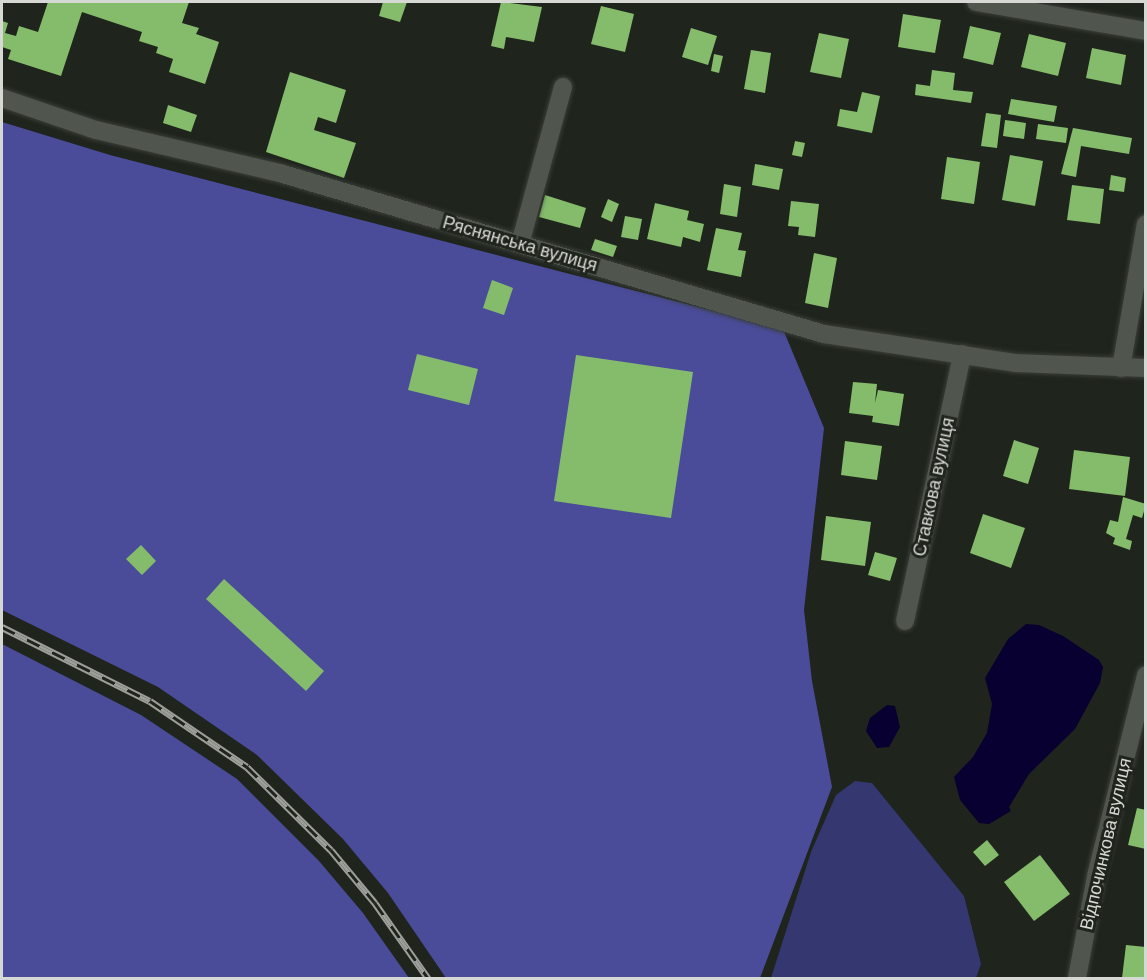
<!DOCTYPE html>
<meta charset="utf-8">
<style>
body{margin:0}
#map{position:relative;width:1147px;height:980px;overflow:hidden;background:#1f241d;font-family:Helvetica,sans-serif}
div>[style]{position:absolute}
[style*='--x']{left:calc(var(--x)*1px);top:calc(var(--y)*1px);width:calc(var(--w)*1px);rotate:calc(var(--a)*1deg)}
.green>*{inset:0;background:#353771}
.forest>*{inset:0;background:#4a4c99}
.water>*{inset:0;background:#070030}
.building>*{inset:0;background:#85bc6c}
.roads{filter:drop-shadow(0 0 2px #3a3e38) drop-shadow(0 0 2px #3a3e38)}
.minor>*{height:18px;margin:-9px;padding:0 9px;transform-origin:9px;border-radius:9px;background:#50554d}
.rail>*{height:7px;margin-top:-3.5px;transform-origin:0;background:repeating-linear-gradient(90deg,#1f241d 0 14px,#9c9f9a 0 28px);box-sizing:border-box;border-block:2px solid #9c9f9a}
span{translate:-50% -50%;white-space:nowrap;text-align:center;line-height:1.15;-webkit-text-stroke:6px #1f241d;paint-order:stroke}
.street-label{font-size:18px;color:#d5d8d3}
.frame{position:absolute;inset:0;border:3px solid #d5d8d3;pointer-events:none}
</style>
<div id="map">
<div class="green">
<i style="clip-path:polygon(855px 781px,872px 783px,964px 896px,981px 964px,976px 978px,771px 978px,811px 852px,836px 795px)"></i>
</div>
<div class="forest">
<i style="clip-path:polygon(2px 122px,110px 155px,783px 329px,824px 428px,804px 610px,812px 681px,832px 787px,760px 978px,446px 978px,388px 893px,343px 839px,257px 755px,158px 687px,2px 610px)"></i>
<i style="clip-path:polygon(2px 644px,141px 715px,237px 779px,319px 861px,363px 913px,409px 978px,2px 978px)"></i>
</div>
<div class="water">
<i style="clip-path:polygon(1026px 624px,1039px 625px,1063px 636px,1099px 660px,1103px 667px,1100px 683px,1075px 729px,1029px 774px,1009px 807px,1011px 811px,989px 824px,979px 823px,960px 800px,954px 777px,973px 757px,987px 733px,992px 704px,985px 678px,1008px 639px)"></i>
<i style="clip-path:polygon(887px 705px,895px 706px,900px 727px,889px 747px,877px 748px,866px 731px,870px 718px)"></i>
</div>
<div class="building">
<i style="clip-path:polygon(48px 2px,189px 2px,182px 23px,199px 28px,196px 34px,219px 42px,205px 84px,169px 72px,173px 59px,156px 53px,158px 47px,139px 41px,142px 32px,82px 12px,61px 76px,8px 59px,11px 50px,2px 47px,2px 21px,8px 23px,5px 33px,16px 36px,19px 26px,38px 32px)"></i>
<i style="clip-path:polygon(383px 2px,407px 2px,400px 22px,379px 16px)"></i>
<i style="clip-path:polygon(501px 2px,542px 7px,534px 42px,506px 37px,504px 49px,491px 46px)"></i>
<i style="clip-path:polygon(601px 6px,634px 14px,625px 52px,591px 44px)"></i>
<i style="clip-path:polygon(903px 14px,941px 20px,935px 53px,898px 47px)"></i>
<i style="clip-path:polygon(970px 26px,1001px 33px,993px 65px,963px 58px)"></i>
<i style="clip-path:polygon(691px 28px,717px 36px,708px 65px,682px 57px)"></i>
<i style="clip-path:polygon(819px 33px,849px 39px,841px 78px,810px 72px)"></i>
<i style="clip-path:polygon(1029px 34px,1066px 43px,1058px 76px,1021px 67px)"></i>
<i style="clip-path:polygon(1092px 48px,1126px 55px,1121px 85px,1086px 78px)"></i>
<i style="clip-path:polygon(751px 50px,771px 53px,765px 93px,744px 89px)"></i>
<i style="clip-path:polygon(714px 54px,723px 56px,719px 73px,711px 71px)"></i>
<i style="clip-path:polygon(932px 70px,955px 73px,953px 90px,973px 92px,971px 103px,915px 95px,916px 84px,930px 86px)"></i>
<i style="clip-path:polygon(290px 72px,346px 90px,336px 123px,318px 117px,314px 130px,356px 143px,344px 178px,266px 152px)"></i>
<i style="clip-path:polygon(862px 92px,880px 96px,872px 133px,837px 126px,840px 109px,857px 112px)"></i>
<i style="clip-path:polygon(1011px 99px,1057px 106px,1054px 122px,1008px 114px)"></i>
<i style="clip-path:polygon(168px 105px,197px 115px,191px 132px,163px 123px)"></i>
<i style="clip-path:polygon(986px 113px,1001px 115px,997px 148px,981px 146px)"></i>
<i style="clip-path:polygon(1005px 120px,1026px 123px,1024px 139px,1003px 136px)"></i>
<i style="clip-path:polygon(1038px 124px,1068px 128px,1066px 143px,1036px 139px)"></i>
<i style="clip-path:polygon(1073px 128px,1132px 138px,1129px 154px,1081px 146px,1076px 177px,1061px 174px)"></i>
<i style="clip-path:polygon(795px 141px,805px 143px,802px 157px,792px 155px)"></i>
<i style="clip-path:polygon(1010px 155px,1043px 161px,1035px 206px,1002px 200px)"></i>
<i style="clip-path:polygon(947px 157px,980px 162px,974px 204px,941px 199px)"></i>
<i style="clip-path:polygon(755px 164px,783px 169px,779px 190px,752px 185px)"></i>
<i style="clip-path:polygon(1111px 175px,1126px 178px,1124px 192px,1109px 190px)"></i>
<i style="clip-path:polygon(724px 184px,741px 187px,737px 217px,720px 214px)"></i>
<i style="clip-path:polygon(1072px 185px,1104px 189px,1100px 224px,1067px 220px)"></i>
<i style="clip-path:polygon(545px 195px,586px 208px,580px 228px,539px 217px)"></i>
<i style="clip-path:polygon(608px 199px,619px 204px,612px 222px,601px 217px)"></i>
<i style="clip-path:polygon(791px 201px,819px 204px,815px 237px,798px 235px,799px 227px,788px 226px)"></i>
<i style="clip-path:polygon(655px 203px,689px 211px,687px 220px,704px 224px,700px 242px,683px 237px,681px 247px,647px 239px)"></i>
<i style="clip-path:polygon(625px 216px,642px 219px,638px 240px,621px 237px)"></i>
<i style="clip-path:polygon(716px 228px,742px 233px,738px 250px,746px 251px,741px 277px,707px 270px)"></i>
<i style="clip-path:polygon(595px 239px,617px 246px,613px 257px,591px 250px)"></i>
<i style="clip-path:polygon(814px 253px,837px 258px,828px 308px,805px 303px)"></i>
<i style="clip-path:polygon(492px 280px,513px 288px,504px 315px,483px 308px)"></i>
<i style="clip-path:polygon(417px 354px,478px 369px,469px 405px,408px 390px)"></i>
<i style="clip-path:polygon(576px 355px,693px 372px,671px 518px,554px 501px)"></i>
<i style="clip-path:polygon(853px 382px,877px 384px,875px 403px,878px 390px,904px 394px,899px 426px,872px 422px,873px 416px,849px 413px)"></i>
<i style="clip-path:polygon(1014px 440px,1039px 448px,1028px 484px,1003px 476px)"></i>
<i style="clip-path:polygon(845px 441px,882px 446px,877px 480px,841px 475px)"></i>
<i style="clip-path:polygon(1074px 450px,1130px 457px,1125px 496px,1069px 489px)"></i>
<i style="clip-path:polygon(1123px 497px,1146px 504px,1142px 518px,1133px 515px,1126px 539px,1132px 541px,1130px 550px,1113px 544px,1115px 538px,1106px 533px,1110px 520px,1118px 522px)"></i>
<i style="clip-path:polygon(983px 514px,1025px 528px,1011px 568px,970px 553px)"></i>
<i style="clip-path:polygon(826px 516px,871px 522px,865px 566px,821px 560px)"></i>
<i style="clip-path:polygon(141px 545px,156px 561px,142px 575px,126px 559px)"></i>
<i style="clip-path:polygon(875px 552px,897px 558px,890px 581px,868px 575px)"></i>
<i style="clip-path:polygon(224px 579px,324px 671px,306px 691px,206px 599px)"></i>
<i style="clip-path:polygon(1137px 808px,1146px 810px,1146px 849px,1128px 845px)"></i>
<i style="clip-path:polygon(987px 840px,999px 855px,985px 866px,973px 852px)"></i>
<i style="clip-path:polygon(1040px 855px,1070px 894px,1034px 921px,1004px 882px)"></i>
<i style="clip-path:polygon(1126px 945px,1146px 947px,1146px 978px,1122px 978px)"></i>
</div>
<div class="roads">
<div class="minor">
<i style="--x:976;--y:2;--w:172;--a:9.7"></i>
<i style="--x:2;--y:98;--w:99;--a:18.8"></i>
<i style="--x:96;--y:130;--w:192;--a:13.2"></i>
<i style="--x:283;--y:174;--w:564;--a:16.48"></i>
<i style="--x:824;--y:334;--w:193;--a:8.6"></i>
<i style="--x:1015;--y:363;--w:131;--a:2.2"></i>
<i style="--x:520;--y:244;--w:163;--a:-74.7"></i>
<i style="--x:1121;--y:368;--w:146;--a:-80.2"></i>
<i style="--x:905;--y:621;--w:273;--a:-77.9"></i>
<i style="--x:1077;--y:978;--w:104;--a:-79.4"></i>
<i style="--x:1096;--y:876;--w:207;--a:-76"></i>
</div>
</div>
<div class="rail">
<i style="--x:2;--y:627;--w:165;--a:26.6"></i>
<i style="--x:150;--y:701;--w:117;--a:34.2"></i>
<i style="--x:247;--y:767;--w:118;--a:44.7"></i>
<i style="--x:331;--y:850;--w:69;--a:50.3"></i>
<i style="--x:375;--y:903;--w:92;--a:54.8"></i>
</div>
<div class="street-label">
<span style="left:520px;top:244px;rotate:16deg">Ряснянська вулиця</span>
<span style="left:934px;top:487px;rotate:-78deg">Ставкова вулиця</span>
<span style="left:1106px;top:844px;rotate:-77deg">Відпочинкова вулиця</span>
</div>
<div class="frame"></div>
</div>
